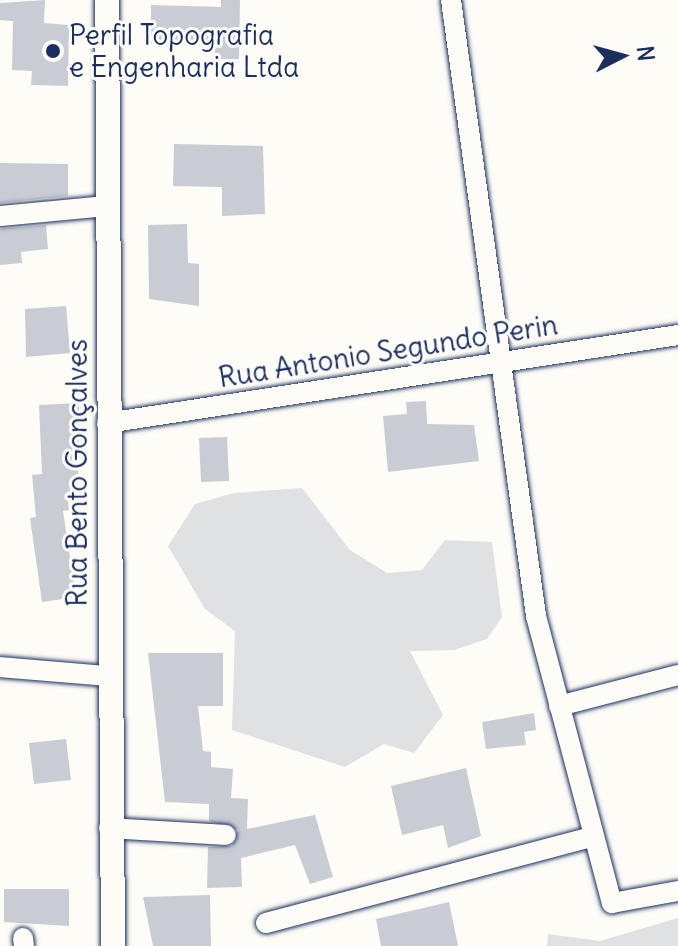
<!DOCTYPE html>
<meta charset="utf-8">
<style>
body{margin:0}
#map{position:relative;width:678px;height:946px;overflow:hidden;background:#fdfcf7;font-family:Delius,sans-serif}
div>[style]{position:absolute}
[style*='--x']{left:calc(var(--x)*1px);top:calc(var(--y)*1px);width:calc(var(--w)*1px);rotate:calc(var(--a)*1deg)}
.green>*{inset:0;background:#e0e1e3}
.building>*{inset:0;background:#c9ccd3}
.roads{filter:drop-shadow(0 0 2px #1b2f5e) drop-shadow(0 0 2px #1b2f5e)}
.minor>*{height:20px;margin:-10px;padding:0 10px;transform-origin:10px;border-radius:10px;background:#fdfcf7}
.tertiary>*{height:24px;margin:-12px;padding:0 12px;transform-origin:12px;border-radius:12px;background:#fdfcf7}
.dots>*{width:22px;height:22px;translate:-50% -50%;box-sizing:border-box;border:4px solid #fdfcf7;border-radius:50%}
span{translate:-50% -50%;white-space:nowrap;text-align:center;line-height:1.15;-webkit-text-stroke:6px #fdfcf7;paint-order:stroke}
.poi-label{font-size:28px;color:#1b2f5e}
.left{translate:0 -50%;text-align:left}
.street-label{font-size:28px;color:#1b2f5e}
.north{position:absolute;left:582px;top:16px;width:80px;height:80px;-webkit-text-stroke:6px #fdfcf7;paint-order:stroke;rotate:84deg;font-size:22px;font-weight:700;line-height:32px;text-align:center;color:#1b2f5e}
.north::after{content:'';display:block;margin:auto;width:28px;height:36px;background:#1b2f5e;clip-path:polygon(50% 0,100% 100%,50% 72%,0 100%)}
</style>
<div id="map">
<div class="green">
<i style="clip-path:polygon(302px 488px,350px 550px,387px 573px,422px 570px,445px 540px,492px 542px,502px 617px,487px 639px,454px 650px,410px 651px,443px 715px,414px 753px,384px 744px,345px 767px,232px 730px,235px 631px,205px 609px,168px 546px,195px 504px,234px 493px)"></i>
<i style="clip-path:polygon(678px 918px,678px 946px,547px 946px,548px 934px,600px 941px)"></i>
</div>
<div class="building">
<i style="clip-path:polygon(45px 0,44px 23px,69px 25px,68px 86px,31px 85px,32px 71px,12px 70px,13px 21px,0 20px,0 3px)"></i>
<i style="clip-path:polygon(221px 0,240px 0,239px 59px,215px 59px,215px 45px,151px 44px,151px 5px,221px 7px)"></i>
<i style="clip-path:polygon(174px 144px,263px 146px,265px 214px,222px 216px,222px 187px,173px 186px)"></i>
<i style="clip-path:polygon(0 163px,68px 164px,68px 196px,0 203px)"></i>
<i style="clip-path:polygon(187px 224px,188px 263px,199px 264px,199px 306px,149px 299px,148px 225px)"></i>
<i style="clip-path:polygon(46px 225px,48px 249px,21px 252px,22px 263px,0 265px,0 229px)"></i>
<i style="clip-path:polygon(66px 306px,70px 353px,26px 357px,25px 309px)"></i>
<i style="clip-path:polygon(426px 401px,427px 424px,474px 425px,479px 461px,388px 472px,383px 416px,407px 414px,406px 402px)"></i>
<i style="clip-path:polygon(79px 403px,78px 491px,67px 492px,69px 510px,63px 511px,76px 597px,42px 602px,30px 518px,36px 517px,32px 475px,42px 474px,39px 405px)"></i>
<i style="clip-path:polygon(227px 437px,229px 481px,201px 482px,199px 438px)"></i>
<i style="clip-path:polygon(148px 653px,223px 653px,223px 706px,198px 706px,203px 751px,211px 752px,211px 767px,233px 769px,231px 798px,248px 799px,247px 829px,315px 815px,333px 877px,310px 884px,295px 845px,241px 858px,242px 887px,207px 888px,208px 847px,232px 846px,238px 830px,209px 821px,209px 804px,165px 802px)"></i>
<i style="clip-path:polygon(534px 713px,536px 730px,524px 732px,526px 745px,486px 749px,482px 722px)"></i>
<i style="clip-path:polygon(66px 739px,71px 780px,34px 784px,29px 743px)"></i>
<i style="clip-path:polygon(466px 768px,481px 836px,448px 848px,443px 825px,402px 835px,391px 786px)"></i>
<i style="clip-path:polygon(4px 889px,69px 889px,69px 926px,4px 922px)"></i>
<i style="clip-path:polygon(210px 895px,211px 946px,153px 946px,143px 897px)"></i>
<i style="clip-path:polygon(449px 902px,458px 946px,381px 946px,376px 919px)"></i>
</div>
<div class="roads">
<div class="minor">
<i style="--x:451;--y:0;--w:622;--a:82.14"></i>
<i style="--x:536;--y:616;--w:297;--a:75.2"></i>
<i style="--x:612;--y:903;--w:67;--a:-10.3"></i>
<i style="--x:0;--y:216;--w:105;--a:-5.4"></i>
<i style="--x:107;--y:423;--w:578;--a:-8.76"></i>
<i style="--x:0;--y:667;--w:108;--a:4.8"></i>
<i style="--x:559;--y:706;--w:123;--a:-14.6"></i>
<i style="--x:109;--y:828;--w:117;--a:3.4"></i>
<i style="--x:266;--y:923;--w:337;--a:-14.8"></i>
<i style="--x:23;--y:938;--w:8;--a:83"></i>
</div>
<div class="tertiary">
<i style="--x:107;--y:0;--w:946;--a:89.64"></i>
</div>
</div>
<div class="dots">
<i style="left:53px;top:51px;background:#1b2f5e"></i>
</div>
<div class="poi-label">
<span class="left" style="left:69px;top:51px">Perfil Topografia<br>e Engenharia Ltda</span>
</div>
<div class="street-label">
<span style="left:388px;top:351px;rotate:-9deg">Rua Antonio Segundo Perin</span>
<span style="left:77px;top:473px;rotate:-90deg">Rua Bento Gonçalves</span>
</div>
<div class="north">N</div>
</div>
